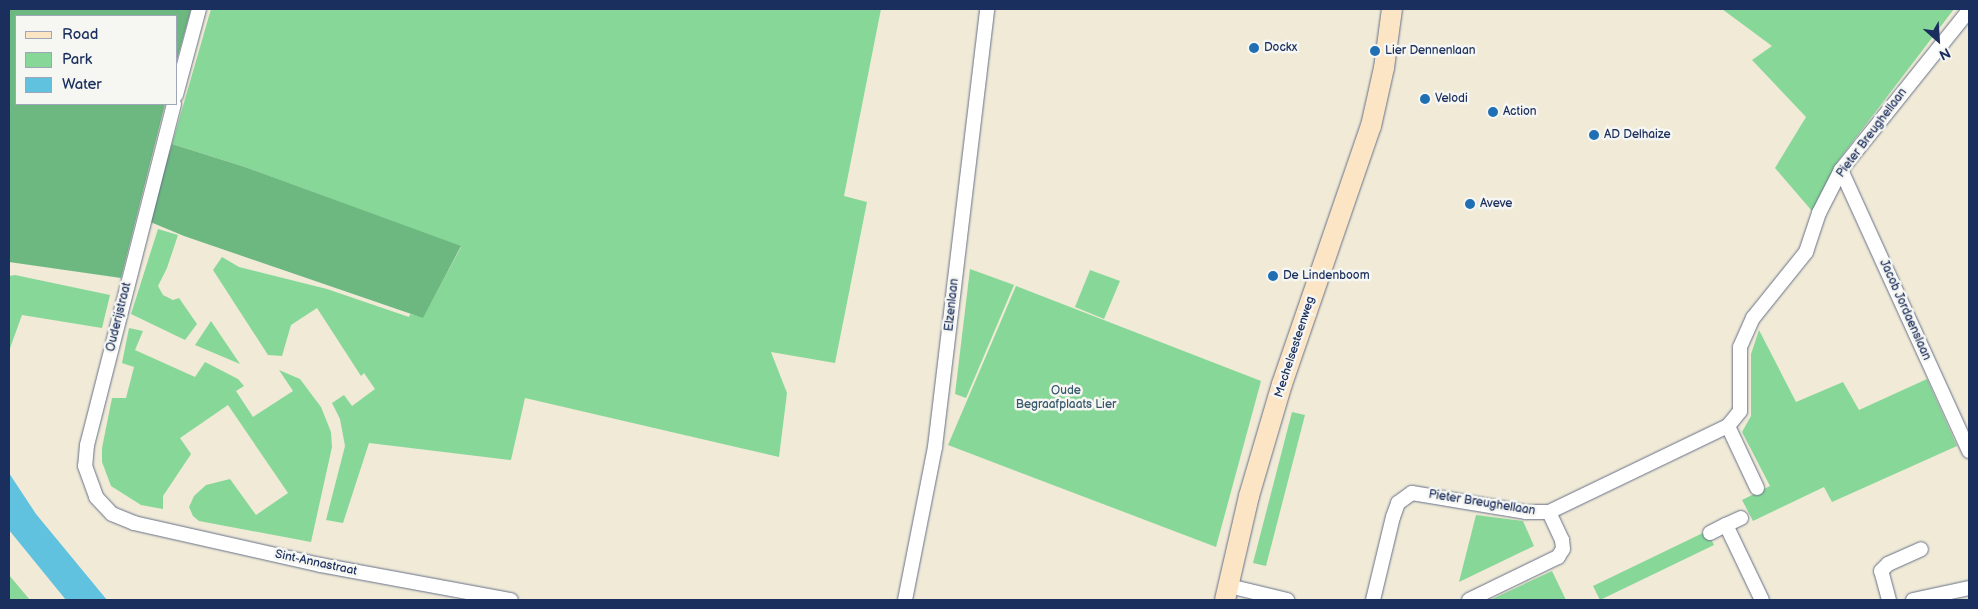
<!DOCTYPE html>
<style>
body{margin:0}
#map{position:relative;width:1978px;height:609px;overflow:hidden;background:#f0ead7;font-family:"Balsamiq Sans",sans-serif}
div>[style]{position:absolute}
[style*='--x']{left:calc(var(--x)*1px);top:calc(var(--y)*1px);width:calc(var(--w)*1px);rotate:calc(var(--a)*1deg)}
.green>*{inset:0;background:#87d898}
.forest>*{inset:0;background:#6db880}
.water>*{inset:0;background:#60c2de}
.roads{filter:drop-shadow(0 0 1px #667088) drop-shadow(0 0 1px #667088)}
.street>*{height:14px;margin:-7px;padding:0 7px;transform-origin:7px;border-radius:7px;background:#fff}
.secondary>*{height:20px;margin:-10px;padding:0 10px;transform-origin:10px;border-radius:10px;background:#fce5c4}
.dots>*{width:14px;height:14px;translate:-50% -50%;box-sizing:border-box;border:2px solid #f6f6f2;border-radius:50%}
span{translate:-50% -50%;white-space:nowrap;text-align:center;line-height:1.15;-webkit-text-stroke:5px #f6f6f2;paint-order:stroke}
.poi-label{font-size:12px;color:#1b2f5e}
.left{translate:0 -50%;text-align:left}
.street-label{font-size:12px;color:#1b2f5e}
.park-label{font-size:12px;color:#36596c}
.frame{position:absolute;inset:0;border:10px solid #1b2f5e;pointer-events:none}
.legend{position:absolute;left:15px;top:15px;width:162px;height:90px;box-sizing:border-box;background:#f6f6f2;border:1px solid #9ea6b7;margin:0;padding:6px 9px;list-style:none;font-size:15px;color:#1b2f5e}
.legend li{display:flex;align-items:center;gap:10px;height:25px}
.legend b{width:25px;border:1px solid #9ea6b7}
.north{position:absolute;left:1913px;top:15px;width:50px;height:50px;-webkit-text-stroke:4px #f6f6f2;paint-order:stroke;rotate:154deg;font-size:14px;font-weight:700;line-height:20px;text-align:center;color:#1b2f5e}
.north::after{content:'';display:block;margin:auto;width:18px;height:22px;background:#1b2f5e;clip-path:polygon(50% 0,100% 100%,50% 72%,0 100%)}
</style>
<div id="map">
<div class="green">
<i style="clip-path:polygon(211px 9px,881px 9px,844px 196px,867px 202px,835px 363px,771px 352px,787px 393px,779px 457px,525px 398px,511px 460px,369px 443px,343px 523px,326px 520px,345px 446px,340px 419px,332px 403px,344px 395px,352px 406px,375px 389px,364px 373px,361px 376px,317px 308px,291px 325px,282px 356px,268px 355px,213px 270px,222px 257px,239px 267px,327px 289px,409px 317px,410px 314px,423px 317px,461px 247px,245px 167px,172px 144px)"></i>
<i style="clip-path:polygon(1722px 9px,1954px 9px,1838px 161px,1812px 211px,1775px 168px,1806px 117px,1752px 60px,1772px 46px)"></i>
<i style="clip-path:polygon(158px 229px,178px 235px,167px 268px,158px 286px,163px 295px,173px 300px,179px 298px,197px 324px,185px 340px,131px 314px)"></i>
<i style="clip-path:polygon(970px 269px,1014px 285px,966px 398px,955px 394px)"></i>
<i style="clip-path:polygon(1090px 270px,1120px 281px,1104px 319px,1075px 307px)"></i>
<i style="clip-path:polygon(15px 275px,110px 295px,102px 328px,22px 315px,9px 351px,9px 276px)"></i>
<i style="clip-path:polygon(1016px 286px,1261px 381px,1216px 547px,948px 445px)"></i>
<i style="clip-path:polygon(211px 321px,240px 364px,195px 345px)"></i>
<i style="clip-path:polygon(129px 328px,143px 331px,135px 350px,195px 377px,205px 362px,238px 379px,244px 386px,236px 391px,253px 417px,293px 391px,279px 370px,300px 379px,321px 407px,331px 432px,332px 447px,311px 542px,199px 521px,193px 516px,189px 507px,194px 496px,206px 485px,230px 479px,256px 515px,288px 493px,228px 405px,180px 438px,191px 454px,163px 496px,163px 509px,141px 505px,111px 486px,102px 462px,102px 448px,112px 398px,126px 398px,134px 367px,122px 363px)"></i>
<i style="clip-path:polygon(1759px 330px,1796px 402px,1843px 382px,1859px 410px,1927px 379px,1957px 446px,1832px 502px,1824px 487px,1753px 521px,1742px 500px,1770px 486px,1742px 432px,1751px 416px,1751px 354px)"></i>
<i style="clip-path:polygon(1292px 412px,1305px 415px,1266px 566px,1253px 563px)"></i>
<i style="clip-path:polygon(1476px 515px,1523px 521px,1534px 546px,1459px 582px)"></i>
<i style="clip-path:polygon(1707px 531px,1714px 545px,1600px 600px,1593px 586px)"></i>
<i style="clip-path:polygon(1552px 571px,1566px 600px,1490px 600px)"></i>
<i style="clip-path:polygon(9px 575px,30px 600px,9px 600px)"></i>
</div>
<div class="forest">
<i style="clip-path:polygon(9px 9px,191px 9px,176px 63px,176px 16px,16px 16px,16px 104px,165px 104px,121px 278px,9px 262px)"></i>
<i style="clip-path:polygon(172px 144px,245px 167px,461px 246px,423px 318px,184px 236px,148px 221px)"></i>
</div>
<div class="water">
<i style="clip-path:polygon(9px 473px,36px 514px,107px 600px,66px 600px,9px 530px)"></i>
</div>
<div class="roads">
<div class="street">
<i style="--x:176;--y:95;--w:89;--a:-75"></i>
<i style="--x:174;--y:104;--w:352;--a:104.3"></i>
<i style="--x:87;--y:445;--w:21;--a:95"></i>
<i style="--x:85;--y:466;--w:33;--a:70"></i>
<i style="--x:96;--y:497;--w:23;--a:47"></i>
<i style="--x:112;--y:514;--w:24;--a:22"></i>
<i style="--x:134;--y:523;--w:191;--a:12.7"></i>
<i style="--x:320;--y:565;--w:194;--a:10.4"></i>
<i style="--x:1841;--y:170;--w:309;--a:65.5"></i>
<i style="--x:1757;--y:488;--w:68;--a:-115.1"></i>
<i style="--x:1728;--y:426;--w:19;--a:-51"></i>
<i style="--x:1740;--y:411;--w:64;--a:-90"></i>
<i style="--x:1740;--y:347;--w:32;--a:-66"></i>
<i style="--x:1753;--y:318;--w:85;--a:-51.2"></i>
<i style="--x:1806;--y:252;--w:41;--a:-71.6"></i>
<i style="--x:1819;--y:213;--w:48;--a:-62.9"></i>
<i style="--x:1841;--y:170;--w:205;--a:-51.3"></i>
<i style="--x:1741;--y:518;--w:17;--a:155"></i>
<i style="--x:1726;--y:525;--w:83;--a:64.4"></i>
<i style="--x:1710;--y:533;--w:18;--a:-27"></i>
<i style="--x:1229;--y:586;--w:60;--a:13.6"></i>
<i style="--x:905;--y:600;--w:156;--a:-78.9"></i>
<i style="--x:935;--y:447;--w:441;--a:-83.2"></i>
<i style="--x:1373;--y:600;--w:85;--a:-76.5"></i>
<i style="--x:1393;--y:517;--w:15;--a:-70"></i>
<i style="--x:1398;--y:503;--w:17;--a:-36"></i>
<i style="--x:1412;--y:493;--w:116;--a:9.5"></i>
<i style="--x:1526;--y:512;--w:23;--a:0"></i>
<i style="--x:1549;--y:512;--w:199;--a:-25.7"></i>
<i style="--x:1469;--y:600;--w:99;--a:-25.8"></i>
<i style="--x:1558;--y:557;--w:9;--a:-58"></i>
<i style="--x:1563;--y:549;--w:9;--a:-96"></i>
<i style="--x:1562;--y:540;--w:31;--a:-115"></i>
<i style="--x:1889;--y:600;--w:30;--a:-105"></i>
<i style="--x:1881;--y:571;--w:10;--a:-45"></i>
<i style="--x:1888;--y:564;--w:36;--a:-24"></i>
<i style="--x:1913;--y:600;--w:57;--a:-12.1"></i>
</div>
<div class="secondary">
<i style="--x:1225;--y:600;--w:107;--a:-77"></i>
<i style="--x:1249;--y:496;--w:117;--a:-73.6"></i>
<i style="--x:1282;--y:384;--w:273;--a:-71"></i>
<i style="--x:1371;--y:126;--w:59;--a:-77.4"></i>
<i style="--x:1384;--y:68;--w:60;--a:-82.3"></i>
</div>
</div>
<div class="dots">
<i style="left:1254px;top:48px;background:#1f6fb2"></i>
<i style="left:1375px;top:51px;background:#1f6fb2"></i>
<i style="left:1425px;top:99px;background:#1f6fb2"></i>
<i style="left:1493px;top:112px;background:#1f6fb2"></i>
<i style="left:1594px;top:135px;background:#1f6fb2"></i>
<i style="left:1470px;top:204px;background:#1f6fb2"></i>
<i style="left:1273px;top:276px;background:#1f6fb2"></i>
</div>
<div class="poi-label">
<span class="left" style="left:1264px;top:48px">Dockx</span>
<span class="left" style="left:1385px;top:51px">Lier Dennenlaan</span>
<span class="left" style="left:1435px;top:99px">Velodi</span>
<span class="left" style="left:1503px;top:112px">Action</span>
<span class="left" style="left:1604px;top:135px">AD Delhaize</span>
<span class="left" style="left:1480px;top:204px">Aveve</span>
<span class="left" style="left:1283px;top:276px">De Lindenboom</span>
</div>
<div class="street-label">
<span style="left:1872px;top:133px;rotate:-53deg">Pieter Breughellaan</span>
<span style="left:952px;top:305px;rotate:-84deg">Elzenlaan</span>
<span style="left:1905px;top:310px;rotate:66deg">Jacob Jordaenslaan</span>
<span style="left:119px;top:317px;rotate:-76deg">Ouderijstraat</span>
<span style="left:1295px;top:347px;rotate:-72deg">Mechelsesteenweg</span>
<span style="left:1482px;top:503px;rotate:9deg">Pieter Breughellaan</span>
<span style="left:316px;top:563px;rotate:12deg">Sint-Annastraat</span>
</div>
<div class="park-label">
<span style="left:1066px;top:398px">Oude<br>Begraafplaats Lier</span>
</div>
<div class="frame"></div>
<ul class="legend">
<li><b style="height:6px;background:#fce5c4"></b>Road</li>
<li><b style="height:14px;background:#87d898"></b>Park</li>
<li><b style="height:14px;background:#60c2de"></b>Water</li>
</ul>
<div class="north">N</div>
</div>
